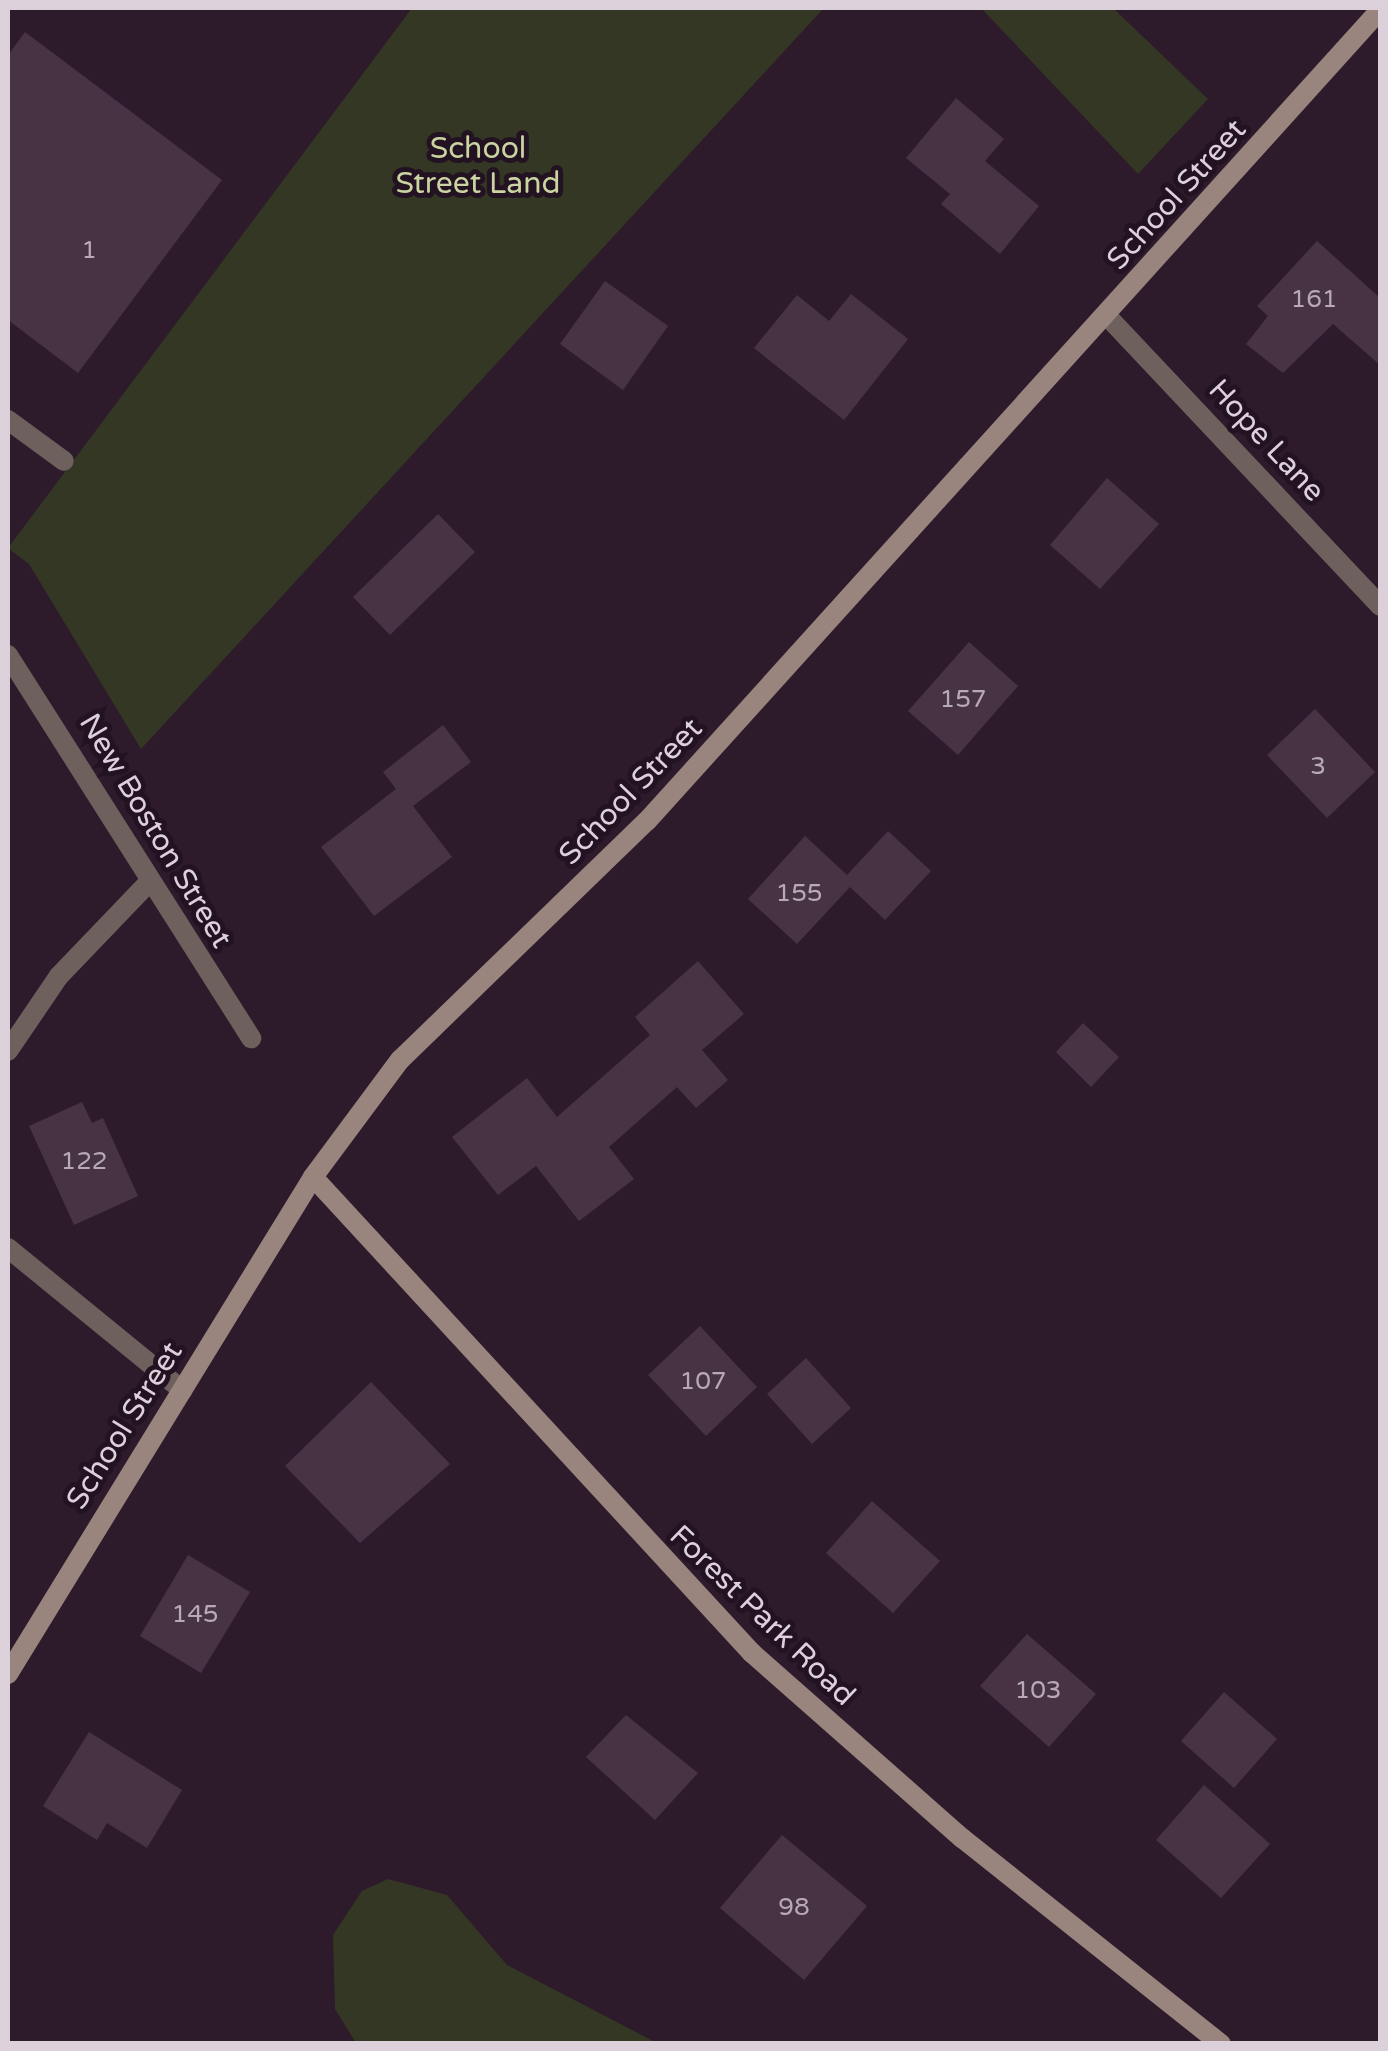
<!DOCTYPE html>
<style>
body{margin:0}
#map{position:relative;width:1388px;height:2051px;overflow:hidden;background:#2d1b2c;font-family:"Varela Round",sans-serif}
div>[style]{position:absolute}
[style*='--x']{left:calc(var(--x)*1px);top:calc(var(--y)*1px);width:calc(var(--w)*1px);rotate:calc(var(--a)*1deg)}
.green>*{inset:0;background:#333723}
.building>*{inset:0;background:#473344}
.lane>*{height:20px;margin:-10px;padding:0 10px;transform-origin:10px;border-radius:10px;background:#6e615d}
.street>*{height:20px;margin:-10px;padding:0 10px;transform-origin:10px;border-radius:10px;background:#6e615d}
.secondary>*{height:20px;margin:-10px;padding:0 10px;transform-origin:10px;border-radius:10px;background:#99847e}
span{translate:-50% -50%;white-space:nowrap;text-align:center;line-height:1.15;-webkit-text-stroke:10px #231222;paint-order:stroke}
.number-label{font-size:25px;color:#b7a9b5}
.number-label span{-webkit-text-stroke-width:0}
.park-label{font-size:30px;color:#cad4a0}
.street-label{font-size:30px;color:#dcd0db}
.frame{position:absolute;inset:0;border:10px solid #dcd0db;pointer-events:none}
</style>
<div id="map">
<div class="green">
<i style="clip-path:polygon(412px 8px,824px 8px,141px 749px,29px 564px,8px 548px)"></i>
<i style="clip-path:polygon(981px 8px,1113px 8px,1208px 99px,1138px 174px)"></i>
<i style="clip-path:polygon(388px 1879px,447px 1895px,507px 1965px,657px 2043px,356px 2043px,335px 2009px,333px 1935px,362px 1891px)"></i>
</div>
<div class="building">
<i style="clip-path:polygon(25px 32px,222px 180px,78px 373px,8px 320px,8px 55px)"></i>
<i style="clip-path:polygon(956px 98px,1004px 139px,985px 161px,1039px 206px,1000px 254px,941px 204px,950px 194px,906px 158px)"></i>
<i style="clip-path:polygon(1317px 241px,1380px 298px,1380px 365px,1333px 324px,1283px 373px,1246px 344px,1268px 316px,1257px 306px)"></i>
<i style="clip-path:polygon(605px 281px,668px 326px,623px 390px,560px 344px)"></i>
<i style="clip-path:polygon(851px 294px,908px 339px,844px 420px,754px 348px,797px 295px,829px 321px)"></i>
<i style="clip-path:polygon(1107px 478px,1159px 524px,1100px 589px,1050px 545px)"></i>
<i style="clip-path:polygon(438px 514px,475px 552px,390px 635px,353px 597px)"></i>
<i style="clip-path:polygon(969px 642px,1018px 686px,958px 755px,908px 711px)"></i>
<i style="clip-path:polygon(1315px 709px,1375px 772px,1327px 818px,1267px 755px)"></i>
<i style="clip-path:polygon(443px 725px,471px 762px,413px 806px,452px 857px,374px 916px,321px 847px,396px 789px,383px 772px)"></i>
<i style="clip-path:polygon(888px 831px,931px 871px,885px 920px,850px 887px,797px 944px,748px 899px,805px 836px,847px 875px)"></i>
<i style="clip-path:polygon(698px 961px,744px 1014px,702px 1050px,728px 1080px,696px 1108px,677px 1087px,609px 1147px,634px 1179px,579px 1221px,536px 1166px,498px 1195px,452px 1137px,527px 1078px,557px 1117px,650px 1035px,635px 1017px)"></i>
<i style="clip-path:polygon(1083px 1023px,1119px 1057px,1091px 1087px,1056px 1052px)"></i>
<i style="clip-path:polygon(82px 1102px,92px 1123px,103px 1118px,138px 1196px,74px 1225px,29px 1126px)"></i>
<i style="clip-path:polygon(700px 1326px,757px 1387px,706px 1436px,648px 1375px)"></i>
<i style="clip-path:polygon(806px 1358px,851px 1408px,812px 1444px,767px 1394px)"></i>
<i style="clip-path:polygon(371px 1382px,450px 1464px,360px 1543px,285px 1466px)"></i>
<i style="clip-path:polygon(872px 1501px,940px 1561px,893px 1613px,826px 1553px)"></i>
<i style="clip-path:polygon(188px 1555px,250px 1592px,201px 1673px,140px 1636px)"></i>
<i style="clip-path:polygon(1027px 1634px,1096px 1694px,1049px 1747px,980px 1686px)"></i>
<i style="clip-path:polygon(1224px 1692px,1277px 1739px,1234px 1788px,1181px 1741px)"></i>
<i style="clip-path:polygon(626px 1715px,698px 1773px,655px 1820px,586px 1757px)"></i>
<i style="clip-path:polygon(89px 1732px,182px 1790px,147px 1848px,107px 1823px,97px 1840px,43px 1806px)"></i>
<i style="clip-path:polygon(1204px 1785px,1270px 1844px,1221px 1898px,1156px 1840px)"></i>
<i style="clip-path:polygon(782px 1835px,867px 1906px,804px 1980px,720px 1908px)"></i>
</div>
<div class="lane">
<i style="--x:8;--y:420;--w:69;--a:36.2"></i>
<i style="--x:8;--y:1051;--w:91;--a:-55.8"></i>
<i style="--x:59;--y:976;--w:132;--a:-46.2"></i>
<i style="--x:8;--y:1248;--w:225;--a:39.2"></i>
</div>
<div class="street">
<i style="--x:1108;--y:317;--w:397;--a:46.7"></i>
<i style="--x:8;--y:655;--w:454;--a:57.6"></i>
</div>
<div class="secondary">
<i style="--x:313;--y:1177;--w:648;--a:47.32"></i>
<i style="--x:752;--y:1653;--w:280;--a:41.4"></i>
<i style="--x:962;--y:1838;--w:331;--a:38.5"></i>
<i style="--x:8;--y:1674;--w:583;--a:-58.46"></i>
<i style="--x:313;--y:1177;--w:146;--a:-53.4"></i>
<i style="--x:400;--y:1060;--w:344;--a:-44.1"></i>
<i style="--x:647;--y:821;--w:1093;--a:-47.89"></i>
</div>
<div class="number-label">
<span style="left:89px;top:250px">1</span>
<span style="left:1314px;top:299px">161</span>
<span style="left:963px;top:699px">157</span>
<span style="left:1318px;top:766px">3</span>
<span style="left:799px;top:893px">155</span>
<span style="left:84px;top:1161px">122</span>
<span style="left:703px;top:1381px">107</span>
<span style="left:195px;top:1614px">145</span>
<span style="left:1038px;top:1690px">103</span>
<span style="left:794px;top:1907px">98</span>
</div>
<div class="park-label">
<span style="left:478px;top:166px">School<br>Street Land</span>
</div>
<div class="street-label">
<span style="left:1177px;top:195px;rotate:-48deg">School Street</span>
<span style="left:1266px;top:441px;rotate:47deg">Hope Lane</span>
<span style="left:631px;top:792px;rotate:-46deg">School Street</span>
<span style="left:155px;top:831px;rotate:59deg">New Boston Street</span>
<span style="left:125px;top:1426px;rotate:-58deg">School Street</span>
<span style="left:762px;top:1616px;rotate:44deg">Forest Park Road</span>
</div>
<div class="frame"></div>
</div>
